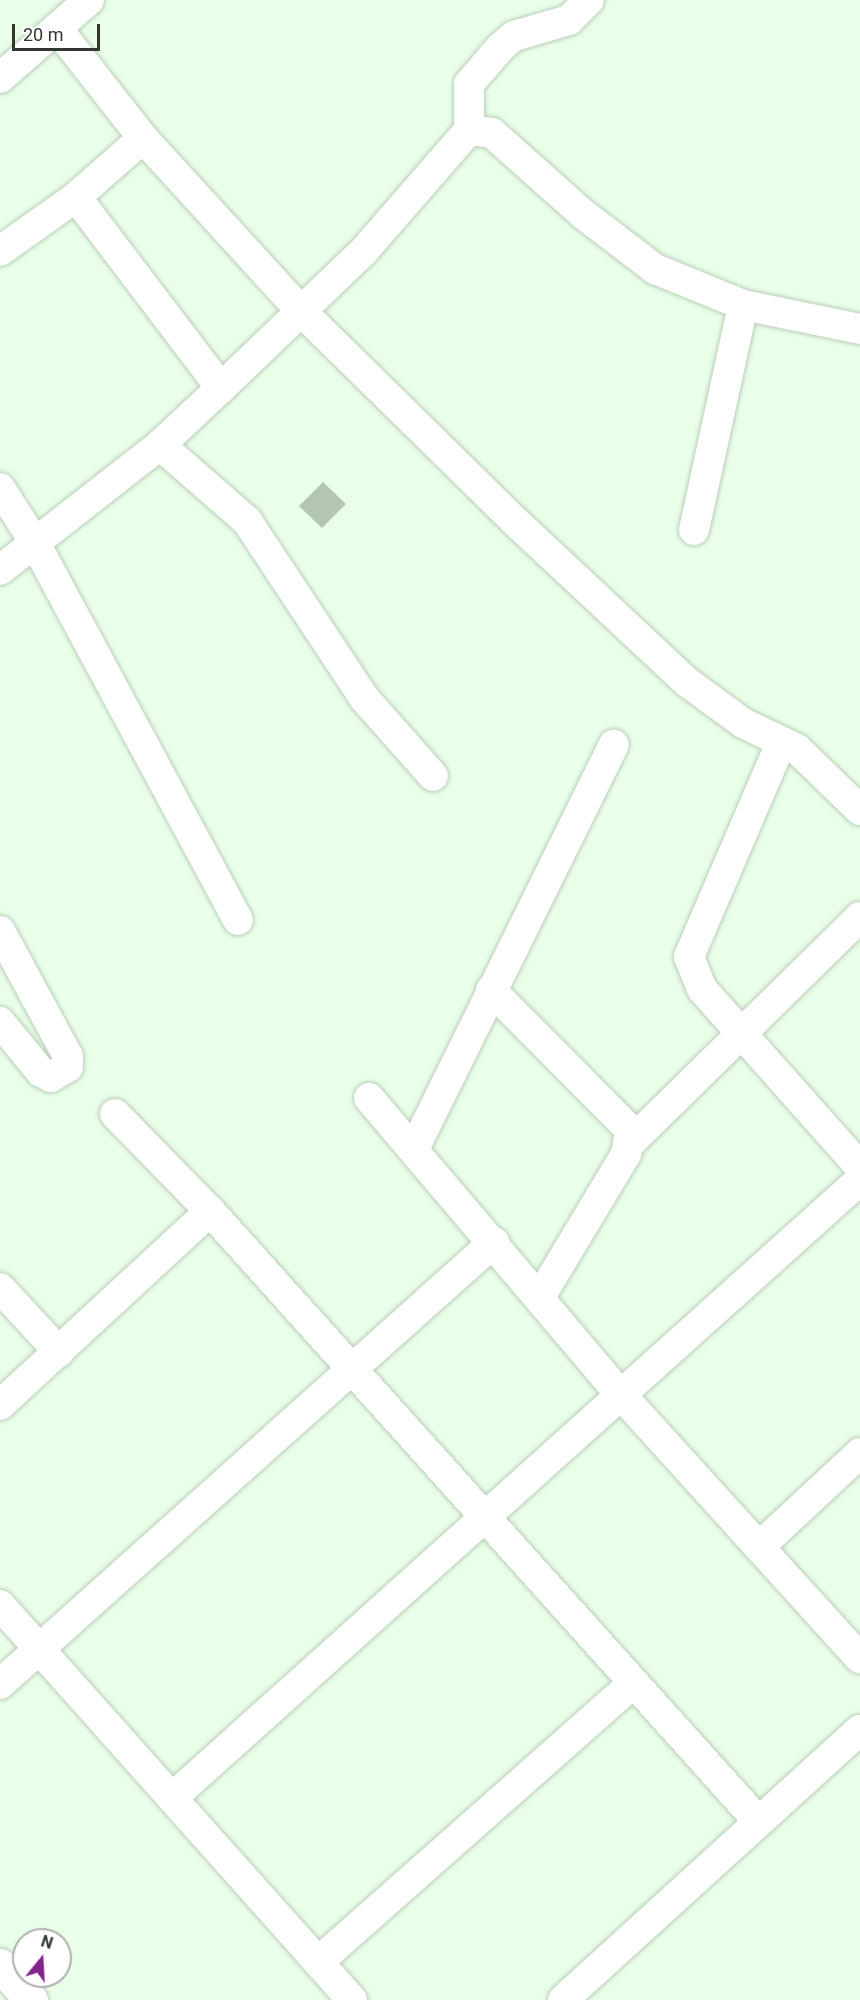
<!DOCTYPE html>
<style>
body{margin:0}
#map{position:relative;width:860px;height:2000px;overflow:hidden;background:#eaffe9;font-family:Roboto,sans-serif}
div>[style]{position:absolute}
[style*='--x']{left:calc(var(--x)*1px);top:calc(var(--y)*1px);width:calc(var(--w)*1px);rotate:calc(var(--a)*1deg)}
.building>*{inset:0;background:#b2c6b1}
.roads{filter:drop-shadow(0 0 2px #baceb9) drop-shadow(0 0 2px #baceb9)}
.street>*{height:30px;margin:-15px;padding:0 15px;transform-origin:15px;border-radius:15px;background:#fff}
.secondary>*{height:33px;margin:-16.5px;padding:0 16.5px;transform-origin:16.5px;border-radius:16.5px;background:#fff}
span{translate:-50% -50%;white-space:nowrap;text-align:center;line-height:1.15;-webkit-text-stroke:4.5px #fff;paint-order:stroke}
.north{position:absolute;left:12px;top:1928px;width:60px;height:60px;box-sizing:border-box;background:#fff;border:2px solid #acafac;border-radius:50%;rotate:18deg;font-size:16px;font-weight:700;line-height:24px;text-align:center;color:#303830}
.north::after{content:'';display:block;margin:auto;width:21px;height:27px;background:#83238d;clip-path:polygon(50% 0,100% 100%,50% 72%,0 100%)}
.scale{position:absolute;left:12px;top:24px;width:88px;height:27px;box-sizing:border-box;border:3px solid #303830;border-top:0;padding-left:8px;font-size:18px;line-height:21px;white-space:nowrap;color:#303830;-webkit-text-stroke:4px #fff;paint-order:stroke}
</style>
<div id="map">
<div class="building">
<i style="clip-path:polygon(323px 482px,346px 504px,322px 528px,299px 506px)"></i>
</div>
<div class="roads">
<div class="street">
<i style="--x:59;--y:31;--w:136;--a:51.9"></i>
<i style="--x:143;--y:138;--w:236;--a:47.6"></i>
<i style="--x:302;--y:312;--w:304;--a:44.5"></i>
<i style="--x:519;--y:525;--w:230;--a:43.1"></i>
<i style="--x:687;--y:682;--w:69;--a:36.2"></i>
<i style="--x:743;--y:723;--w:60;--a:25.7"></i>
<i style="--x:797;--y:749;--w:88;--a:44.1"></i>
<i style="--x:0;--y:78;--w:118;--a:-41.2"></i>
<i style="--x:469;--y:130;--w:46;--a:-90"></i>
<i style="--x:469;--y:84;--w:48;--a:-49.3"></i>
<i style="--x:500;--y:48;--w:18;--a:-41"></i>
<i style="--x:514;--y:36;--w:57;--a:-16.2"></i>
<i style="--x:569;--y:20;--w:28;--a:-45"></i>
<i style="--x:76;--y:197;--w:240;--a:52.8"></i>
<i style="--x:0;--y:251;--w:93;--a:-35.4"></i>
<i style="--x:76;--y:197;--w:89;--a:-41.4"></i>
<i style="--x:160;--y:445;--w:116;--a:41.1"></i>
<i style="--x:247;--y:521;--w:212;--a:56.5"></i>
<i style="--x:364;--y:698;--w:104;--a:48.5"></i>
<i style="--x:0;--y:488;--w:65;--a:57.5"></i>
<i style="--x:35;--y:543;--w:428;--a:61.7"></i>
<i style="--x:694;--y:530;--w:230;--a:-77.7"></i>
<i style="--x:0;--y:570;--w:203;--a:-38"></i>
<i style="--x:160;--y:445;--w:83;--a:-43.1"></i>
<i style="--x:221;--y:388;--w:197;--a:-43.8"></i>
<i style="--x:363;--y:252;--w:162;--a:-49"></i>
<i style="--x:469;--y:130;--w:23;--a:7"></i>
<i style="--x:492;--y:133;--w:122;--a:41.7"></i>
<i style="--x:583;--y:214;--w:91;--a:37.4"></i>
<i style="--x:655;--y:269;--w:95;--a:22.2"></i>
<i style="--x:743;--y:305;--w:119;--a:11.6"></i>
<i style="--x:781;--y:743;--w:233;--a:113.3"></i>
<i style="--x:689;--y:957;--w:35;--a:68"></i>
<i style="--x:702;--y:989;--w:238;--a:48.4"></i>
<i style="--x:0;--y:931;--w:142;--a:61.5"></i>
<i style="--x:68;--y:1056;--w:11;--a:90"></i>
<i style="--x:68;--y:1067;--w:20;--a:150"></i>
<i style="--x:51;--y:1077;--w:11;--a:-153"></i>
<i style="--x:41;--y:1072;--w:65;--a:-129.4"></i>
<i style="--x:491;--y:990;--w:197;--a:45.2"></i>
<i style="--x:630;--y:1130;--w:24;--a:99"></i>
<i style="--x:626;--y:1154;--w:167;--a:121"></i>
<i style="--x:369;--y:1098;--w:392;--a:49.7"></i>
<i style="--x:623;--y:1397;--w:353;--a:47.8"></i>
<i style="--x:115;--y:1114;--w:136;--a:45.6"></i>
<i style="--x:210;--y:1211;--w:821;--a:48.06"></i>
<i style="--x:631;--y:1142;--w:321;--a:-44.5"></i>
<i style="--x:414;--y:1149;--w:451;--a:-63.7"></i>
<i style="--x:0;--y:1288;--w:87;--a:47.3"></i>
<i style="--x:0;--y:1405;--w:286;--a:-42.7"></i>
<i style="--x:759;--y:1547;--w:138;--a:-42.9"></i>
<i style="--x:0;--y:1605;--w:529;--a:48.29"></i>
<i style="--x:0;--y:1684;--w:663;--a:-41.82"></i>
<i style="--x:172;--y:1798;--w:925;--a:-41.93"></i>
<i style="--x:318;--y:1962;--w:421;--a:-41.5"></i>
<i style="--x:563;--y:2000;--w:401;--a:-42.3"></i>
</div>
<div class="secondary">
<i style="--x:0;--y:1965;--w:47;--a:48.5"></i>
</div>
</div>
<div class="north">N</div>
<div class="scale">20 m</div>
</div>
